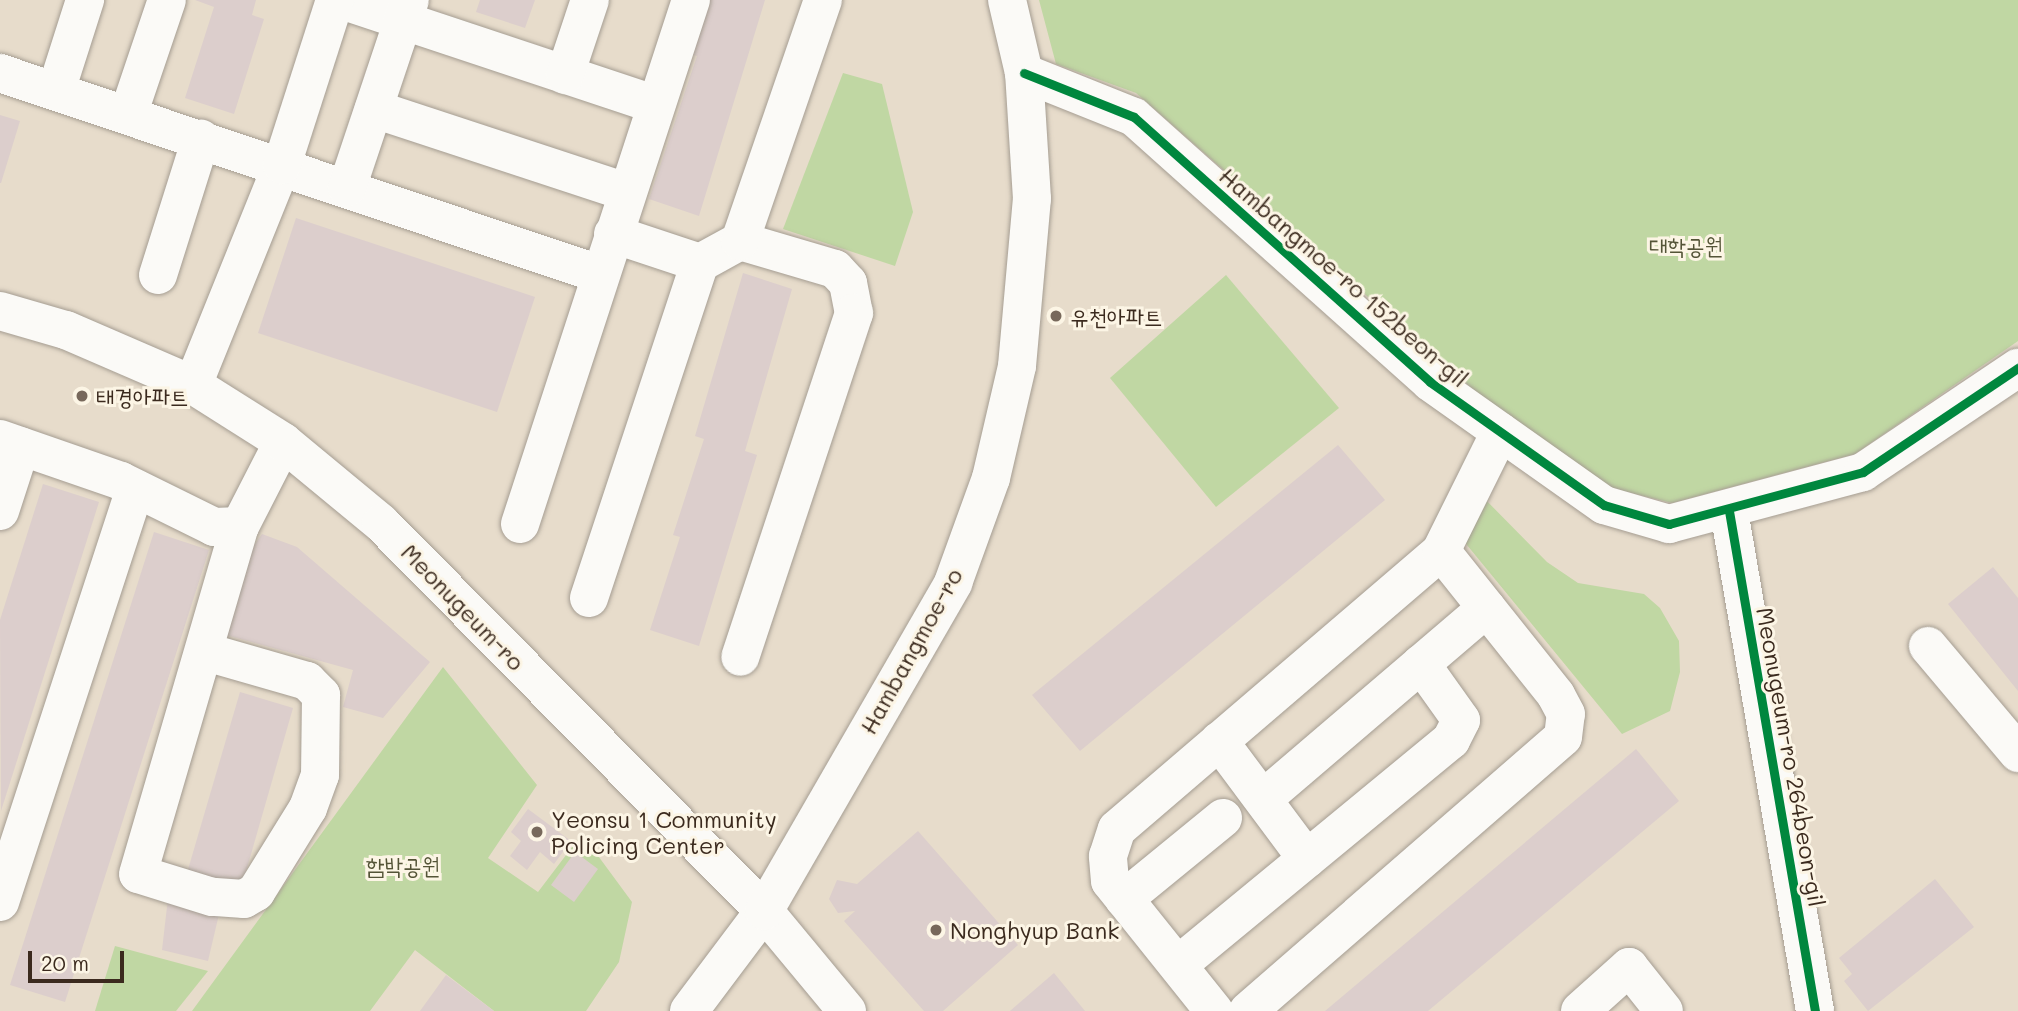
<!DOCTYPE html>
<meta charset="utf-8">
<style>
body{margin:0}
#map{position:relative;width:2018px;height:1011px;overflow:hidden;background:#e7dccb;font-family:Mali,"Poor Story",sans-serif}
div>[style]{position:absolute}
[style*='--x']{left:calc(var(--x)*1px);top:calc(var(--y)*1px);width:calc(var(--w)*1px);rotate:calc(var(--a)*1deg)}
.green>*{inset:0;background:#c0d7a3}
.building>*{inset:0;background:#dccecc}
.roads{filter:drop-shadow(0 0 2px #a59d92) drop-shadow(0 0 2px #a59d92)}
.minor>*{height:38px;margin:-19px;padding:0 19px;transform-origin:19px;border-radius:19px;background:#fbfaf7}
.major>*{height:38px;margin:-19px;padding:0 19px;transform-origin:19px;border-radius:19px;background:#fbfaf7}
.cycleway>*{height:9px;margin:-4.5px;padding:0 4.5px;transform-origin:4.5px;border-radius:4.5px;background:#00873e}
.dots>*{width:19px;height:19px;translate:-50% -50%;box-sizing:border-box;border:4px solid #fcf5e5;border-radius:50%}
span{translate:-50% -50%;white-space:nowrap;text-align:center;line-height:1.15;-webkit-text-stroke:6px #fcf5e5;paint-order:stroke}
.park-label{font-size:23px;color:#545437}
.street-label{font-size:23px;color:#3b2a1e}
.poi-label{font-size:23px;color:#3b2a1e}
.left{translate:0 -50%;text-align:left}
.scale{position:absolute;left:28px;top:951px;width:96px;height:32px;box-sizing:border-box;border:4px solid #3b2a1e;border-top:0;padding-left:9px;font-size:21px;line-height:24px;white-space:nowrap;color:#3b2a1e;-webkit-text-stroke:5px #fcf5e5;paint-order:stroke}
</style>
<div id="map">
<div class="green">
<i style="clip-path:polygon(1039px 0,2018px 0,2018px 341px,1855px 454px,1672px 503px,1607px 487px,1508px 420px,1136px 93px,1056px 64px)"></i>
<i style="clip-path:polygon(843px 73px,882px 84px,913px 212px,895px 266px,783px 229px)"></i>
<i style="clip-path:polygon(1226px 275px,1339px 408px,1216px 507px,1110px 378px)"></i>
<i style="clip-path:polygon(1473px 487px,1547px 562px,1578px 583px,1644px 594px,1660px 608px,1679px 641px,1680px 672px,1670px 711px,1622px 734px,1453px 528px)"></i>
<i style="clip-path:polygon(443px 667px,537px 785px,488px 858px,538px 892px,582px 834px,632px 902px,619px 962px,586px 1011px,494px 1011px,415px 950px,370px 1011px,192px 1011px)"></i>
<i style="clip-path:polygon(115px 946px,208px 971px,176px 1011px,95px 1011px)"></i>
</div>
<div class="building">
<i style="clip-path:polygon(195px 0,256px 0,252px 15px,264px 19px,234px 114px,185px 98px,214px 7px)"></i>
<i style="clip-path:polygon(480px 0,535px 0,525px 28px,476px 12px)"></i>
<i style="clip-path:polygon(708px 0,765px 0,699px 216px,649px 199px,697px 56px,690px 54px)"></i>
<i style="clip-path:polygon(0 115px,20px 121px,1px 183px,0 183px)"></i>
<i style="clip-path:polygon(296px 218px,535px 297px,497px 412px,258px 333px)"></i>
<i style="clip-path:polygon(743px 273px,792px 289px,745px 451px,757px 455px,699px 646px,650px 630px,680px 537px,673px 535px,704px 439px,695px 436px)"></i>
<i style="clip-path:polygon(1338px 445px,1385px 500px,1080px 751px,1032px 695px)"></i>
<i style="clip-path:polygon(43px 484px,99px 502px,1px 811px,0 620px)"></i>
<i style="clip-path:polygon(154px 532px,209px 550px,65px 1002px,10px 985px)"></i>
<i style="clip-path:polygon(262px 534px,297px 547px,430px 662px,383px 718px,343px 707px,353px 670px,222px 634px,245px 558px)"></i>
<i style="clip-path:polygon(1993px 567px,2018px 598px,2018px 691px,1948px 604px)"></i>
<i style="clip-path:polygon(240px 692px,293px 708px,241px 889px,187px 873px)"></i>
<i style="clip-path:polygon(1636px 749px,1679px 801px,1428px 1011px,1325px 1011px)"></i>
<i style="clip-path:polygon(528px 809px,571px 841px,554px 864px,540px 852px,527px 870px,510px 856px,521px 841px,511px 832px)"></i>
<i style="clip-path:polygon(918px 831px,1018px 945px,943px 1011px,924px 1011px,844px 921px,855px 911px,838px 913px,829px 899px,837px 880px,857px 884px)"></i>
<i style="clip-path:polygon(575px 852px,598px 869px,574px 902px,551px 885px)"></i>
<i style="clip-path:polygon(1935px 879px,1974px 927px,1868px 1011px,1844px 981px,1852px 974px,1839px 958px)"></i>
<i style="clip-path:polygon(168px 898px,220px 910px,208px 961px,162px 950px)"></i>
<i style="clip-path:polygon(1054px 973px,1085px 1011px,1010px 1011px)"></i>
<i style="clip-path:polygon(446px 975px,494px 1011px,420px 1011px)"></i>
</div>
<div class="roads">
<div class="minor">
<i style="--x:341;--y:0;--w:332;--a:18.4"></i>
<i style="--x:0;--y:73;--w:632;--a:18.55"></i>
<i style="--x:1024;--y:73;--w:118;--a:21.8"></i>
<i style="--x:1134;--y:117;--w:397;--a:41.8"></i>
<i style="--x:1430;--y:382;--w:213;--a:35.3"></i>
<i style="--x:1604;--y:505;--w:68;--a:16.3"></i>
<i style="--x:1669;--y:524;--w:201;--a:-15"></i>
<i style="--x:1863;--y:472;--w:187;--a:-33.9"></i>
<i style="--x:565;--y:75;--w:79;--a:-71.6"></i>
<i style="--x:56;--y:91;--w:96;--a:-72.3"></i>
<i style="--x:374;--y:109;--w:266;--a:18.2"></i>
<i style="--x:128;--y:115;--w:121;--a:-71.3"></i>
<i style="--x:347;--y:188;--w:198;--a:-71.5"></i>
<i style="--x:613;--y:234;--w:92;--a:18.4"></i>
<i style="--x:700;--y:263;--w:46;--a:-28.8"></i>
<i style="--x:740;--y:241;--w:99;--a:16.4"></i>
<i style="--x:835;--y:269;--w:19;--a:47"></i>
<i style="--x:848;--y:283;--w:31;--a:79"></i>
<i style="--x:854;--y:313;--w:362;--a:108.3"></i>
<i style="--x:740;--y:241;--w:255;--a:-71"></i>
<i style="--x:158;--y:275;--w:143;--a:-72.5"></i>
<i style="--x:193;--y:385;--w:237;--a:-68"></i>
<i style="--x:282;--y:165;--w:173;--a:-72.2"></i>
<i style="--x:0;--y:439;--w:128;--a:19.1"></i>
<i style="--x:121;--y:481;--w:104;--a:26.3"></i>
<i style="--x:214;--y:527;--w:26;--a:-2"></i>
<i style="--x:240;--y:526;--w:94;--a:-62.9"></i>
<i style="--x:0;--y:511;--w:68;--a:-72.1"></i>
<i style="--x:1729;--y:511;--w:507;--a:80.24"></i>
<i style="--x:520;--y:524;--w:551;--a:-71.93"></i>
<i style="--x:589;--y:598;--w:353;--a:-71.7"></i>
<i style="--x:1928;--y:646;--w:140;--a:49.9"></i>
<i style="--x:206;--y:652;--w:105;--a:16"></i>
<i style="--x:307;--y:681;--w:20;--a:45"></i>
<i style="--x:321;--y:695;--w:80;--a:90.7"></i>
<i style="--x:320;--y:775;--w:35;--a:110"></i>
<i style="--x:308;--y:808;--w:99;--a:121.8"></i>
<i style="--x:256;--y:892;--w:14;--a:150"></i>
<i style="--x:244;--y:899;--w:32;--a:-176"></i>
<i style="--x:212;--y:897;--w:77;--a:-162.7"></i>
<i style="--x:138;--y:874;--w:363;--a:-73.7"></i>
<i style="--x:1219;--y:741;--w:147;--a:53.3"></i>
<i style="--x:1263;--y:799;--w:294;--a:-40.5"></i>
<i style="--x:1124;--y:899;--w:128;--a:-39.3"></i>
<i style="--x:0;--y:902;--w:435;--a:-71.9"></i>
<i style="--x:1178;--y:965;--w:354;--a:-39.5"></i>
<i style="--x:1451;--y:740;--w:22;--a:-63"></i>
<i style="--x:1461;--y:720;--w:69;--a:-125.5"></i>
<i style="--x:1214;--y:1011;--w:166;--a:-128.7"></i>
<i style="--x:1110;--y:881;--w:25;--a:-95"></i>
<i style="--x:1108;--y:856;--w:28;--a:-72"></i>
<i style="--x:1117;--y:829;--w:427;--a:-40.6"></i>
<i style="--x:1441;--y:551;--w:133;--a:-63.6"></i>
<i style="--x:1248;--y:1011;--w:417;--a:-41"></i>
<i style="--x:1563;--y:737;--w:23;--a:-83"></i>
<i style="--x:1566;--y:714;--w:21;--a:-118"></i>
<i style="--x:1556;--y:695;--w:184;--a:-128.6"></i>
<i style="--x:1580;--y:1011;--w:66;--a:-41.9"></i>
<i style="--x:1629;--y:967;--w:56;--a:51.5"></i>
</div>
<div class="major">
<i style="--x:0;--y:311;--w:69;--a:16.1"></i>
<i style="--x:66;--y:330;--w:138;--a:23.4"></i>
<i style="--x:193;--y:385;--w:107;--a:32.3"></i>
<i style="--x:283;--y:442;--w:127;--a:39.6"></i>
<i style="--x:381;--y:523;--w:545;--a:45.37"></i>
<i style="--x:764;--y:911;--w:130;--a:50.3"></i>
<i style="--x:689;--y:1011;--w:125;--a:-53.1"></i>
<i style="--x:764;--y:911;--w:379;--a:-60"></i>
<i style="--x:953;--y:583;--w:112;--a:-70.1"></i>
<i style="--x:991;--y:478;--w:115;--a:-76.9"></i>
<i style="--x:1017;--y:366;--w:168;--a:-84.9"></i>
<i style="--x:1032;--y:199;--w:126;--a:-93.6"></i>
<i style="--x:1024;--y:73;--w:75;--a:-103.1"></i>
</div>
</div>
<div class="cycleway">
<i style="--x:1024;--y:73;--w:118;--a:21.8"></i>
<i style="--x:1134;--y:117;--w:397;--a:41.8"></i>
<i style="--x:1430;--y:382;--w:213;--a:35.3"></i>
<i style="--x:1604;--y:505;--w:68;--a:16.3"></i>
<i style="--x:1669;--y:524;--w:201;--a:-15"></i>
<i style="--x:1863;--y:472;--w:187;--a:-33.9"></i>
<i style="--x:1729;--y:511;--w:507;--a:80.24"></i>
</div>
<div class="dots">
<i style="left:1056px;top:316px;background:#77685b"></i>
<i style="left:82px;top:396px;background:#77685b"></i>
<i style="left:537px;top:832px;background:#77685b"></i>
<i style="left:936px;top:930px;background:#77685b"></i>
</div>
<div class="park-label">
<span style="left:1686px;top:245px">대학공원</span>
<span style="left:403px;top:865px">함박공원</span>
</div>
<div class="street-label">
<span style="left:1344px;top:277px;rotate:41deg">Hambangmoe-ro 152beon-gil</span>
<span style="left:463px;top:607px;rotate:46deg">Meonugeum-ro</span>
<span style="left:911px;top:651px;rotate:-61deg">Hambangmoe-ro</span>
<span style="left:1791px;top:757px;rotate:80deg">Meonugeum-ro 264beon-gil</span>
</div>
<div class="poi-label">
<span class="left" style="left:1070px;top:316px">유천아파트</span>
<span class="left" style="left:96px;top:396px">태경아파트</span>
<span class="left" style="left:551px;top:832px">Yeonsu 1 Community<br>Policing Center</span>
<span class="left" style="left:950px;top:930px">Nonghyup Bank</span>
</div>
<div class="scale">20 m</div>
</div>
